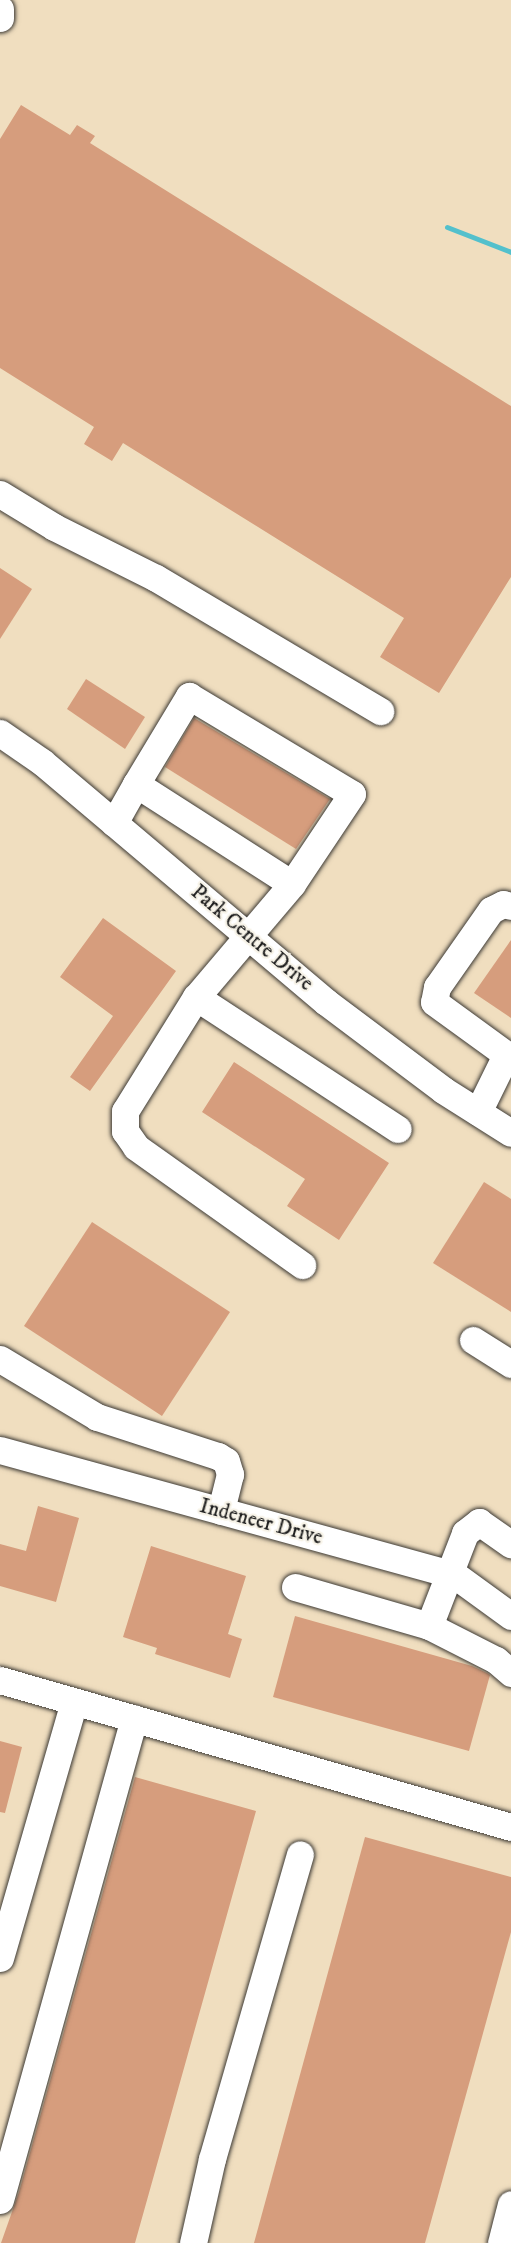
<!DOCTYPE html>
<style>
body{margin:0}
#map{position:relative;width:511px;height:2243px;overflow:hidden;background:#f0debf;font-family:"IM FELL DW Pica",serif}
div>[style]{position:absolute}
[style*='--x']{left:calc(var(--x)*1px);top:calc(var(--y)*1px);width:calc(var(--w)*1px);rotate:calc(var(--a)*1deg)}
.stream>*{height:5px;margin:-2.5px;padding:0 2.5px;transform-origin:2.5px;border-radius:2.5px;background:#53c0cc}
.building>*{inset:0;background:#d69d7d}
.roads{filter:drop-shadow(0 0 2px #3c3934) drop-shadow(0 0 2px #3c3934)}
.minor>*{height:27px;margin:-13.5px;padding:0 13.5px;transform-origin:13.5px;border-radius:13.5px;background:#fff}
span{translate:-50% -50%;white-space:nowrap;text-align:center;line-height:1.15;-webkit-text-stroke:4.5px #f7f3e8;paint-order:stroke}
.street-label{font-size:21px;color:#1c1c1c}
</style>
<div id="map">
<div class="stream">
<i style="--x:447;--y:227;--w:69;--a:21.3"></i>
</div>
<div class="building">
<i style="clip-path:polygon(21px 105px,70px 135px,77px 125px,95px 136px,90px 143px,511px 406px,511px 577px,439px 693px,380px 657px,404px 618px,123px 443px,112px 461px,84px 444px,94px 427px,0 368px,0 139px)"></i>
<i style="clip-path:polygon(0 568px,32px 589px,0 639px)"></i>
<i style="clip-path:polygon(86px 679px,145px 717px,125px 749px,67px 709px)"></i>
<i style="clip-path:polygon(194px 718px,330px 799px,296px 849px,165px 767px)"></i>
<i style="clip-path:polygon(103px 918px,176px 971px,90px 1091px,70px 1077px,113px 1016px,60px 977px)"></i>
<i style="clip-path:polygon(511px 940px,511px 1018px,474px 993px)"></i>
<i style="clip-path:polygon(234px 1062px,389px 1163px,339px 1240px,287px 1206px,305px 1179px,202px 1112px)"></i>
<i style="clip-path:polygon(484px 1182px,511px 1199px,511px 1312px,433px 1263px)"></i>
<i style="clip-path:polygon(92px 1222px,230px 1312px,162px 1416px,24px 1326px)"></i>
<i style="clip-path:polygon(38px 1506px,79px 1518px,56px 1602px,0 1586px,0 1544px,26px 1551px)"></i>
<i style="clip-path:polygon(151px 1546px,246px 1576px,228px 1634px,242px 1639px,230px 1678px,155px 1654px,157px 1648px,123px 1637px)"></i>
<i style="clip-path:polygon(295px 1616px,472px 1666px,487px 1673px,490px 1675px,469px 1751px,273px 1697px)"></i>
<i style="clip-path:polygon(0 1741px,22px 1747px,5px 1813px,0 1812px)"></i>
<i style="clip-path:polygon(135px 1777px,256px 1811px,135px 2243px,1px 2243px,19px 2192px)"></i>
<i style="clip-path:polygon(365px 1837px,511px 1877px,511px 1932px,425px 2243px,254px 2243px)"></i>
</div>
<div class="roads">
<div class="minor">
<i style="--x:0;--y:9;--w:9;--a:90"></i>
<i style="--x:0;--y:494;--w:63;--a:31.4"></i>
<i style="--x:54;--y:527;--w:114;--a:26.6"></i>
<i style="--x:156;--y:578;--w:261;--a:30.7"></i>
<i style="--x:0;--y:733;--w:51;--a:34.6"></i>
<i style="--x:42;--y:762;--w:372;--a:40.2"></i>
<i style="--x:326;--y:1002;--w:146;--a:36.9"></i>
<i style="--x:443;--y:1090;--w:80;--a:32.3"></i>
<i style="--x:136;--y:784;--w:103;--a:-58.9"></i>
<i style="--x:189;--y:696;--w:190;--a:31"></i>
<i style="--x:352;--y:794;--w:108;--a:123.7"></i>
<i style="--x:114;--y:823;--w:45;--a:-60.6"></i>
<i style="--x:136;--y:784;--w:185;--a:32.7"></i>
<i style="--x:292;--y:884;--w:148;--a:130.3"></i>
<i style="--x:196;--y:997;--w:134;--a:121.9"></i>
<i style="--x:125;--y:1111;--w:20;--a:90"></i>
<i style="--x:125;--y:1131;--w:19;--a:55"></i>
<i style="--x:136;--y:1147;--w:204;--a:35.4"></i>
<i style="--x:511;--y:906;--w:8;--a:-166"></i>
<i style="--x:503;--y:904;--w:13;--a:153"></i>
<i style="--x:491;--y:910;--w:94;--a:125"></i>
<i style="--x:437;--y:987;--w:15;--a:101"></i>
<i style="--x:434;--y:1002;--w:95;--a:36"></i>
<i style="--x:196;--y:997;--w:241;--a:33.2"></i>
<i style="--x:478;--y:1112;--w:64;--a:-63.8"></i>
<i style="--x:473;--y:1340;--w:45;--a:32.3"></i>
<i style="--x:0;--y:1359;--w:113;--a:30.9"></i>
<i style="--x:97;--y:1417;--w:127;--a:17.9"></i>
<i style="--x:218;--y:1456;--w:9;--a:32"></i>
<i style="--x:226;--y:1461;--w:14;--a:73"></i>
<i style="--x:230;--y:1474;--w:38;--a:104"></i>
<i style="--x:0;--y:1450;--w:473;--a:15.4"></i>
<i style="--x:456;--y:1576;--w:68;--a:36"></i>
<i style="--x:295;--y:1587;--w:140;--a:16.2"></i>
<i style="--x:429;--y:1626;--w:100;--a:-68.8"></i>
<i style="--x:465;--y:1533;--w:18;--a:-38"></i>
<i style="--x:479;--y:1522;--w:39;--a:35"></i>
<i style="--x:429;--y:1626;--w:75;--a:26.9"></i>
<i style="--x:496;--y:1660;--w:20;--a:41"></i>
<i style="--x:0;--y:1680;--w:532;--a:16.05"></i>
<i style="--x:0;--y:1958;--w:267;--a:-73.9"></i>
<i style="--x:0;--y:2200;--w:500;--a:-74.46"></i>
<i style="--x:193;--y:2243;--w:86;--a:-77.3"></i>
<i style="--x:212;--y:2159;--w:317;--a:-73.9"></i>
<i style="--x:501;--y:2243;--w:40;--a:-75.6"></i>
</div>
</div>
<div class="street-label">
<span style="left:252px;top:938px;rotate:40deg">Park Centre Drive</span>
<span style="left:261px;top:1522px;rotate:15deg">Indeneer Drive</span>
</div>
</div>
